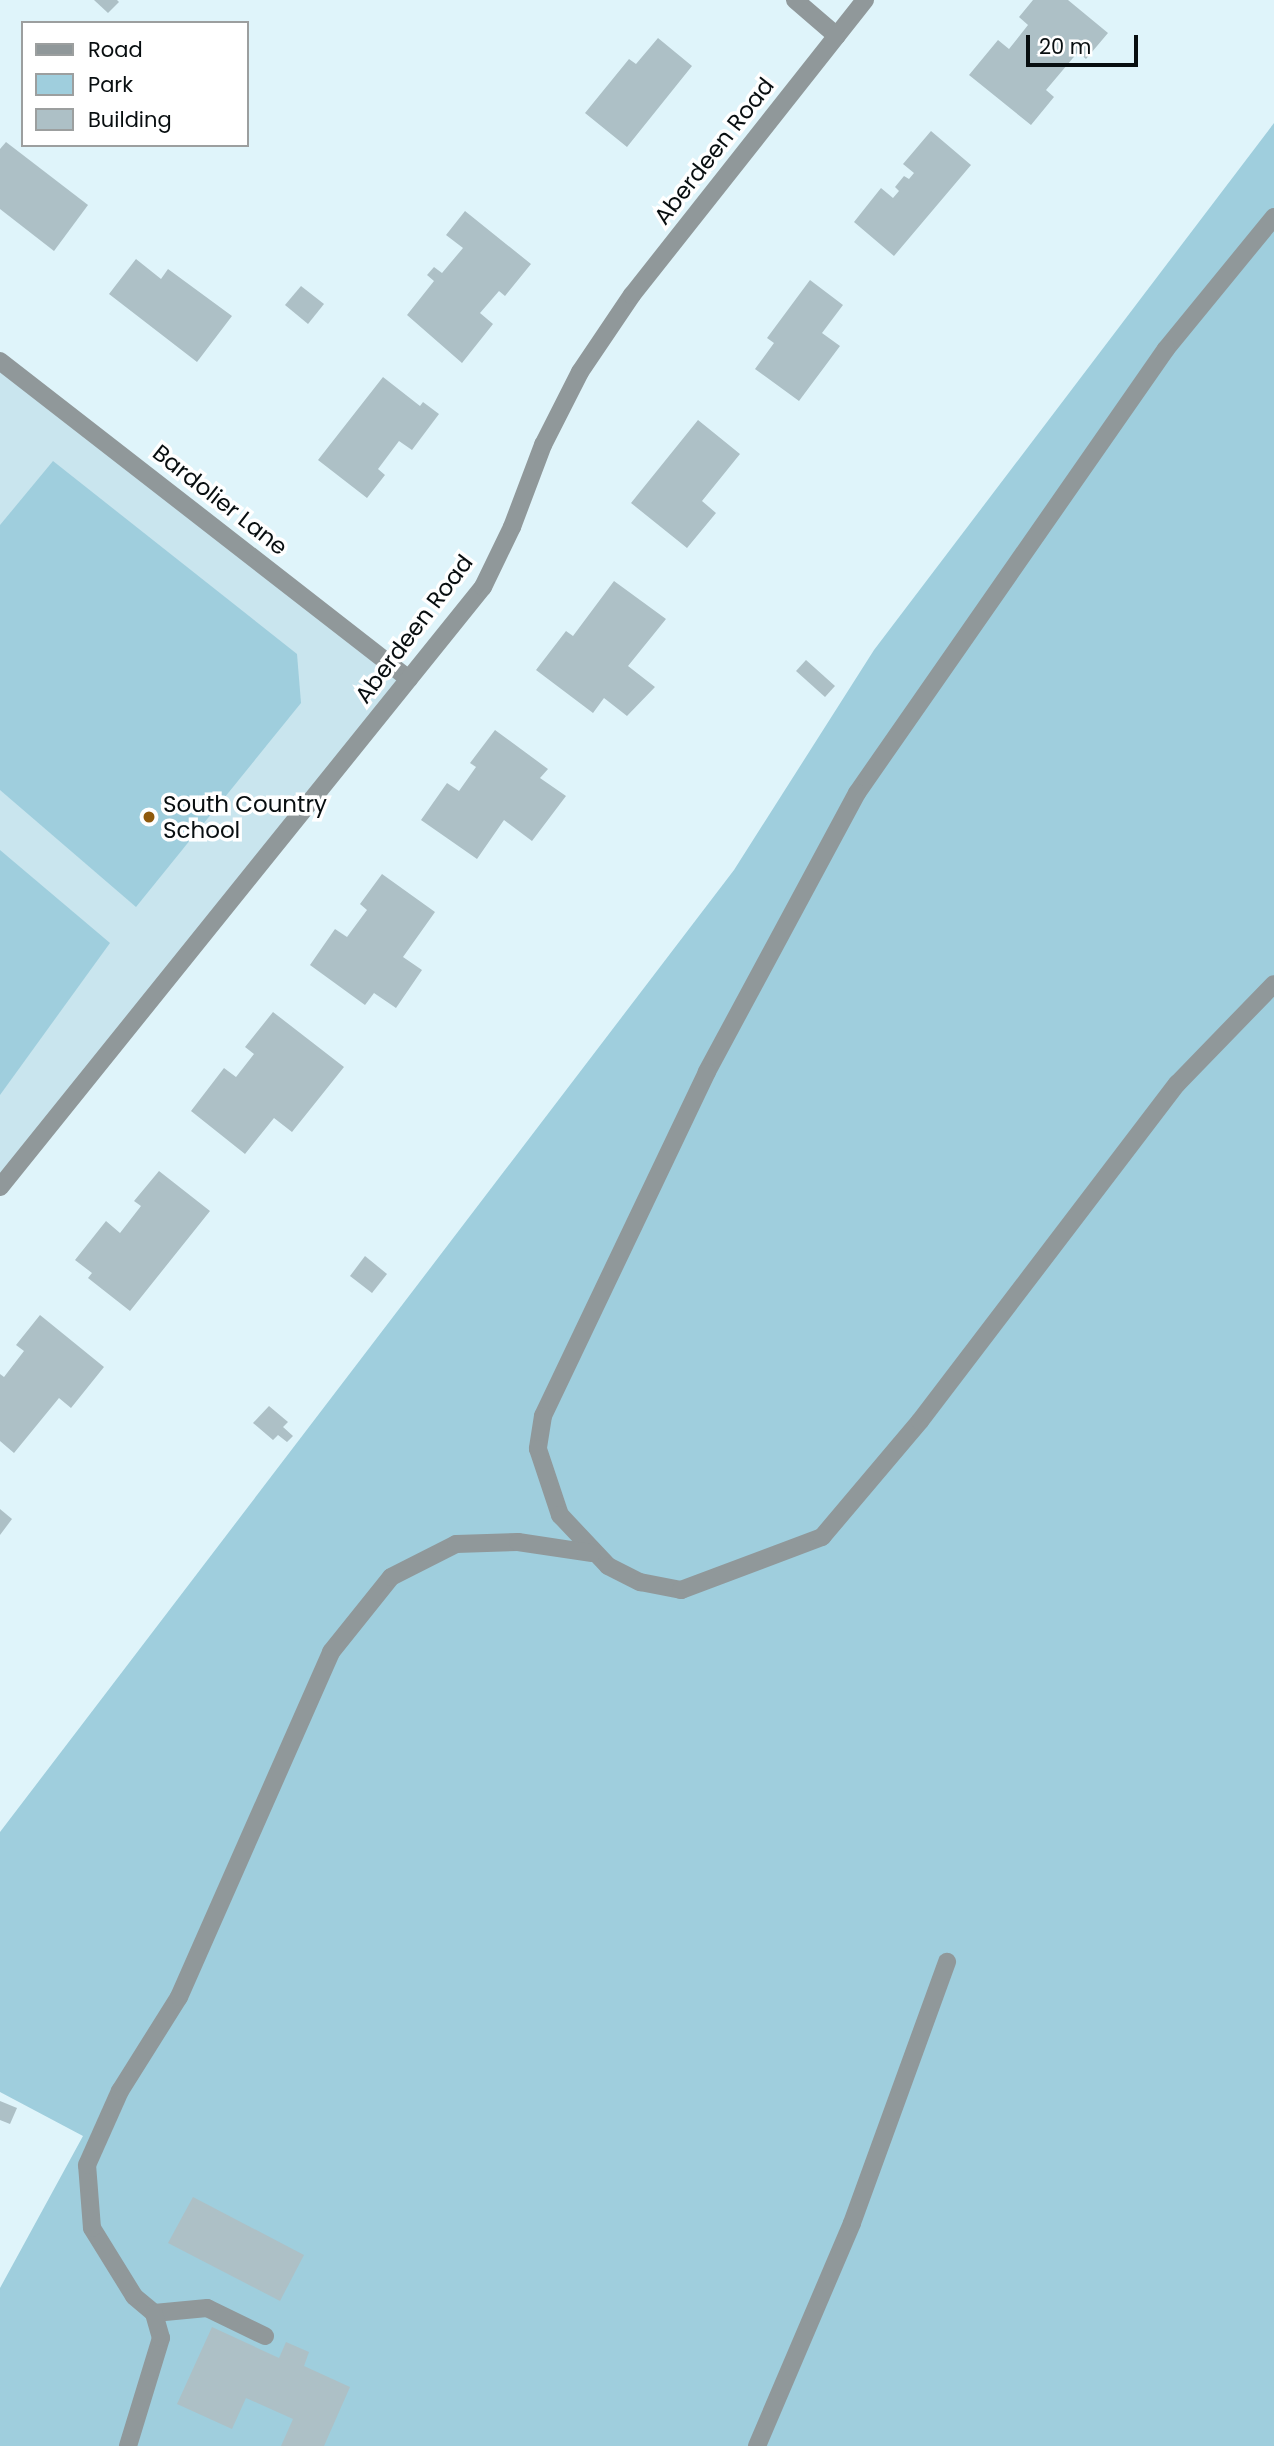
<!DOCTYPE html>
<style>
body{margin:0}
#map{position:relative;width:1274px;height:2446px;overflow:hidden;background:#dff4fa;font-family:Poppins,sans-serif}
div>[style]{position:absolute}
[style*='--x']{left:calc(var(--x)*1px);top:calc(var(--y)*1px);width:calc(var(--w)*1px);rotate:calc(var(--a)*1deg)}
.built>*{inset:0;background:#c9e5ee}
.green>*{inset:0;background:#9fcedd}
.building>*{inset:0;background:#adc0c6}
.lane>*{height:18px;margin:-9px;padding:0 9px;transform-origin:9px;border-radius:9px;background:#90989a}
.street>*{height:18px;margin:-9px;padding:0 9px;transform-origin:9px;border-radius:9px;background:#90989a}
.dots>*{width:19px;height:19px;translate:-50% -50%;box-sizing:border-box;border:4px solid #fff;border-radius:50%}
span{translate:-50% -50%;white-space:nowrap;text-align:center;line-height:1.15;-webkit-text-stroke:7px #fff;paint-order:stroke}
.street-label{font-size:23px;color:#080e10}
.poi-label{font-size:23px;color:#080e10}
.left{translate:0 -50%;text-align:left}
.legend{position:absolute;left:21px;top:21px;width:228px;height:126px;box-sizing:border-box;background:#fff;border:2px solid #9c9f9f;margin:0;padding:9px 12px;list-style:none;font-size:21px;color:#080e10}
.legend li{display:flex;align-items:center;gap:14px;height:35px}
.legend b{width:35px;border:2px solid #9c9f9f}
.scale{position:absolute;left:1026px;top:35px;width:112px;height:32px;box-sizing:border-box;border:4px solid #080e10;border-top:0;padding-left:9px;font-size:21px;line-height:24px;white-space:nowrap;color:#080e10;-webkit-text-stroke:5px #fff;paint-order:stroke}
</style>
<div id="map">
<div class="built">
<i style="clip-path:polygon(0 361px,409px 679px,0 1187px)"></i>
</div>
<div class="green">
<i style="clip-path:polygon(1274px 123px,1274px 2446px,0 2446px,0 2288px,83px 2136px,0 2092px,0 1832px,734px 870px,874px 650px)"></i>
<i style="clip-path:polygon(53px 461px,297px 654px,301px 703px,136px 907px,0 790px,0 525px)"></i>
<i style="clip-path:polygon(0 850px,110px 943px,0 1095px)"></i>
</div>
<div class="building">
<i style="clip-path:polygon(94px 0,117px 0,119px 2px,108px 13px)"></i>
<i style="clip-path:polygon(1033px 0,1068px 0,1108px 33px,1086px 59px,1078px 52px,1046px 90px,1054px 97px,1031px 125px,969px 75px,998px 40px,1009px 49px,1028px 25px,1019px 17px)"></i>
<i style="clip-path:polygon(658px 38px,692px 66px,627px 147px,585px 113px,629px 59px,636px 64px)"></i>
<i style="clip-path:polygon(931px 131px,971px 165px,894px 256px,854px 222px,881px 188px,893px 198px,899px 191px,895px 187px,904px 176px,909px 179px,914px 173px,903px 164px)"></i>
<i style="clip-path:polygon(6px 142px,88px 205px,54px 251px,0 209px,0 149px)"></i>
<i style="clip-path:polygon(465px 211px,531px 264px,505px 296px,499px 291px,480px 313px,493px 324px,462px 363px,407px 315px,434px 281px,427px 275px,434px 267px,442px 273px,463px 248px,446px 235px)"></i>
<i style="clip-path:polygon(136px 259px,161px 279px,168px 269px,232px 316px,197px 362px,109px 294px)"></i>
<i style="clip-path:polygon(810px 280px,843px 305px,822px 333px,840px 346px,799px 401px,755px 369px,774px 343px,767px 338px)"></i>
<i style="clip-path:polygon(301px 286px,324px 304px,308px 324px,285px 305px)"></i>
<i style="clip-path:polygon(383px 377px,420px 406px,423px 402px,439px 414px,412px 450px,399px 441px,378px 469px,385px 475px,367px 498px,318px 460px)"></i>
<i style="clip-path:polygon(698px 420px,740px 454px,702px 501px,716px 513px,687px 548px,631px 503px)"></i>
<i style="clip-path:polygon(614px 581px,666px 619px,628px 666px,655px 687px,627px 716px,604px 698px,593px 713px,536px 670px,566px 631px,573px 636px)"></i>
<i style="clip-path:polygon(806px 660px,835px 686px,825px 697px,796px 671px)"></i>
<i style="clip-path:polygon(495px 730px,548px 769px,540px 778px,566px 796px,532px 841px,504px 820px,477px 859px,421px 820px,447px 783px,459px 791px,476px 767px,470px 763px)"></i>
<i style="clip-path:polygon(382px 874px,435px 912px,403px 957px,422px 970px,396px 1008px,374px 993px,365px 1005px,310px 965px,335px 929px,347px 937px,367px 910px,360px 904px)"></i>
<i style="clip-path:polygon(273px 1012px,344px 1067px,292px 1132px,274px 1118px,245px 1154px,191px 1111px,224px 1068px,236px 1077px,254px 1054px,245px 1047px)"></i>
<i style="clip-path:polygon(159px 1171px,210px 1211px,130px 1311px,88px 1278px,92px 1273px,75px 1260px,106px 1221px,120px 1233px,141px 1206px,134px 1201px)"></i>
<i style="clip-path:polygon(365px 1256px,387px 1274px,372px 1293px,350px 1276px)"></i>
<i style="clip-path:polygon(40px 1315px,104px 1367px,71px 1408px,59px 1398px,14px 1453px,0 1441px,0 1374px,4px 1377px,24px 1351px,16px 1345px)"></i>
<i style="clip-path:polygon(269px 1406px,288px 1422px,283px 1427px,293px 1436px,287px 1442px,278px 1435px,273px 1440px,253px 1423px)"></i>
<i style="clip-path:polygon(0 1509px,12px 1519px,0 1535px)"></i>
<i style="clip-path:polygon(0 2101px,17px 2108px,10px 2124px,0 2120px)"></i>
<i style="clip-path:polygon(193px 2197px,304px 2255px,280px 2301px,168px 2243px)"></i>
<i style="clip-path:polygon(212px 2327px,279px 2358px,286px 2342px,309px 2352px,304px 2366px,350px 2387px,324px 2446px,281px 2446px,293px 2419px,246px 2398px,232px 2429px,177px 2404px)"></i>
</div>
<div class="lane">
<i style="--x:1274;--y:217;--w:171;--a:129.3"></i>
<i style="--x:1166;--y:349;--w:541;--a:124.84"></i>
<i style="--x:857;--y:793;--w:317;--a:118.3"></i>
<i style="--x:707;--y:1072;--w:381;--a:115.5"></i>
<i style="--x:543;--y:1416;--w:33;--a:99"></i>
<i style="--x:538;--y:1449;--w:70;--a:71.6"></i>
<i style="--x:560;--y:1515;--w:70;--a:46.7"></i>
<i style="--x:608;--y:1566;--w:36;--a:27"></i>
<i style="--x:640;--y:1582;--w:42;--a:11"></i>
<i style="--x:681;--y:1590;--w:151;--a:-20.6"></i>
<i style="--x:822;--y:1537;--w:152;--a:-49.8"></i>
<i style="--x:920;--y:1421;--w:424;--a:-52.7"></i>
<i style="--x:1177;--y:1084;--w:139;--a:-45.9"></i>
<i style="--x:265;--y:2336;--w:64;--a:-154.2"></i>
<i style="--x:207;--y:2308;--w:53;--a:174.6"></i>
<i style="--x:154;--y:2313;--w:26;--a:-140"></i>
<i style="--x:134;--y:2296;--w:80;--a:-121.7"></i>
<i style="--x:92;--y:2228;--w:63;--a:-94.5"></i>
<i style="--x:87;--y:2165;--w:81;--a:-66"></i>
<i style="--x:120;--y:2091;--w:111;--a:-57.9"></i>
<i style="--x:179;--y:1997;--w:377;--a:-66.2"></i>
<i style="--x:331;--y:1652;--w:96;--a:-51.3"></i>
<i style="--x:391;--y:1577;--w:73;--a:-26.9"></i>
<i style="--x:456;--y:1544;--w:62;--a:-1.8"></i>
<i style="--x:518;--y:1542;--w:75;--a:8.5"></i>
<i style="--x:128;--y:2446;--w:113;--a:-73"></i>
<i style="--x:161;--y:2338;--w:26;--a:-106"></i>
<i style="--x:757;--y:2446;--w:242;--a:-66.9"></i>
<i style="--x:852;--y:2223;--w:278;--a:-70"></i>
</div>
<div class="street">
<i style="--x:795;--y:0;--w:55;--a:40.6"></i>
<i style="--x:0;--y:361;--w:518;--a:37.87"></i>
<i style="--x:0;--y:1187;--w:770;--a:-51.17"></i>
<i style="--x:483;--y:587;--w:67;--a:-64.2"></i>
<i style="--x:512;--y:527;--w:88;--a:-69.3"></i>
<i style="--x:543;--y:445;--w:82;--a:-63.1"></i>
<i style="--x:580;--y:372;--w:93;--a:-56"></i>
<i style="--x:632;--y:295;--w:376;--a:-51.7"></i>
</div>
<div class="dots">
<i style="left:149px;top:817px;background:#8f5a0d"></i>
</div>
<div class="street-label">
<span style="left:714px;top:151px;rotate:-52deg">Aberdeen Road</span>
<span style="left:220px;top:500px;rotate:38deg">Bardolier Lane</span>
<span style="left:414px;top:629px;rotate:-53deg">Aberdeen Road</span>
</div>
<div class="poi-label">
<span class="left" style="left:163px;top:817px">South Country<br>School</span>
</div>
<ul class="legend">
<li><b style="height:9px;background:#90989a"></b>Road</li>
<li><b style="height:19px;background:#9fcedd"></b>Park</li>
<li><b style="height:19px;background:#adc0c6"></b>Building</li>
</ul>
<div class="scale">20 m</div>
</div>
